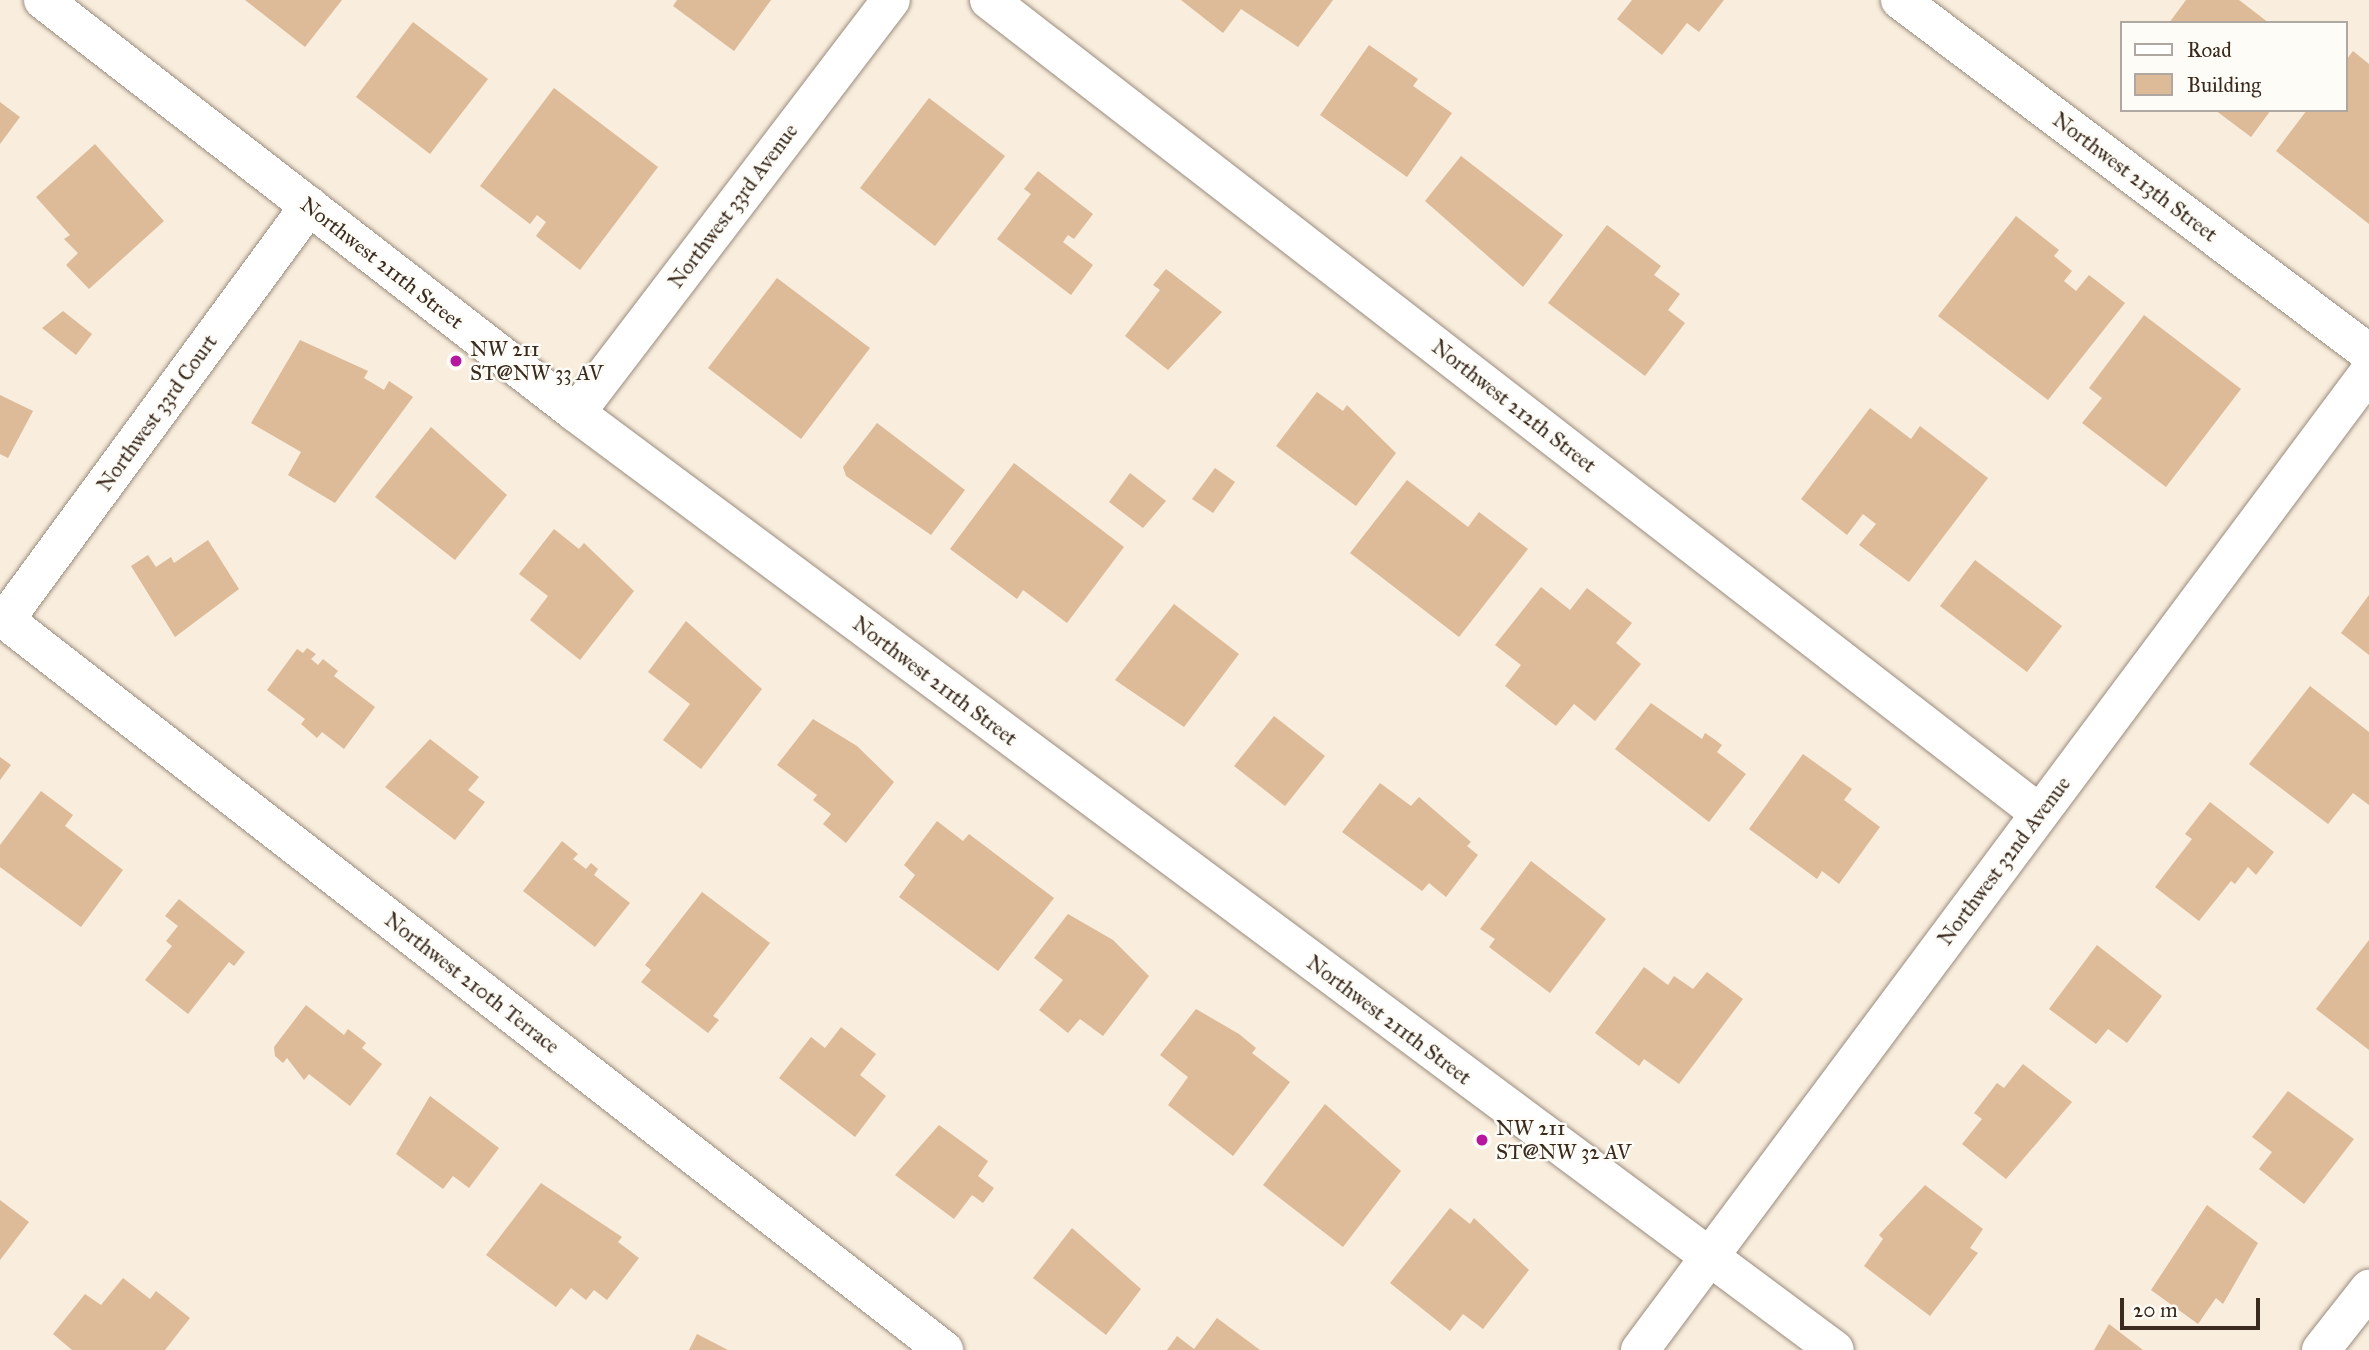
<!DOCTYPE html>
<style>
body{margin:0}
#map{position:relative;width:2369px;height:1350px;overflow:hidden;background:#f9eddd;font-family:"IM FELL Great Primer",serif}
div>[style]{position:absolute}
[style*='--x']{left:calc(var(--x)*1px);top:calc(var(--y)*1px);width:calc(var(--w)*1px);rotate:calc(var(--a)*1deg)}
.building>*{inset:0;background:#ddba98}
.roads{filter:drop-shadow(0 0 2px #9a8c7e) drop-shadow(0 0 2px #9a8c7e)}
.minor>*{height:38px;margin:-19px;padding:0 19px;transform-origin:19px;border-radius:19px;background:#fff}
.dots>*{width:19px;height:19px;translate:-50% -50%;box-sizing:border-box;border:4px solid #fdfcf7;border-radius:50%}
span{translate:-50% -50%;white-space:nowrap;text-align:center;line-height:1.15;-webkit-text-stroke:5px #fdfcf7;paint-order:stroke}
.street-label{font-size:21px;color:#3b2a1e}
.poi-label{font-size:21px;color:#3b2a1e}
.left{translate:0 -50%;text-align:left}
.legend{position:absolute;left:2120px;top:21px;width:228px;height:91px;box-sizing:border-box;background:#fdfcf7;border:2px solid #afa8a0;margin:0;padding:9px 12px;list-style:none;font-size:21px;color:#3b2a1e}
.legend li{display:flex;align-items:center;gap:14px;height:35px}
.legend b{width:35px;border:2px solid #afa8a0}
.scale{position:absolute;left:2120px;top:1298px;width:140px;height:32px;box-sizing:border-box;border:4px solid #3b2a1e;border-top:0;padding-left:9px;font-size:21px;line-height:24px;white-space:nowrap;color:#3b2a1e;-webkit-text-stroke:5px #fdfcf7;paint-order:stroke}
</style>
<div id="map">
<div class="building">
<i style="clip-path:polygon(245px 0,342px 0,305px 47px)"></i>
<i style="clip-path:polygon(677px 0,771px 0,734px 51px,673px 6px)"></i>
<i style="clip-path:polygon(1181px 0,1333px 0,1298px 47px,1241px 9px,1223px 33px)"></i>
<i style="clip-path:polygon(1632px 0,1724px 0,1699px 32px,1687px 23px,1662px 55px,1617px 19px)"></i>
<i style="clip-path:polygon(2186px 0,2239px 0,2269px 23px,2169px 23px)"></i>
<i style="clip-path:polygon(413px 22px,488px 79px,430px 154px,356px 97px)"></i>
<i style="clip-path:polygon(1369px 45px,1418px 79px,1413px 86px,1452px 113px,1407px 177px,1320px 115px)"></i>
<i style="clip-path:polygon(2353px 51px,2369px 64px,2369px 224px,2276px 151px,2307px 110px,2346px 110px,2346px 60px)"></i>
<i style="clip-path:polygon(554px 88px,658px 167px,580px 270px,536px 236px,546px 222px,537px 215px,530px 224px,480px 186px)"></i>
<i style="clip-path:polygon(929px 98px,1005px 156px,935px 246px,860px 188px)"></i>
<i style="clip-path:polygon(0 102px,20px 117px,0 144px)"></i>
<i style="clip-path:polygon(2215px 110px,2271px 110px,2251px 137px)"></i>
<i style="clip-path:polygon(95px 144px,164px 221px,89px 289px,66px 265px,78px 253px,64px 239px,70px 235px,36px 197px)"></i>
<i style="clip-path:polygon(1461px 156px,1563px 235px,1523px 287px,1425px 201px)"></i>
<i style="clip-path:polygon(1038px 171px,1093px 214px,1074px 239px,1068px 235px,1063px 242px,1093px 265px,1071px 295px,997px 239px,1031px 194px,1024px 189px)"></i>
<i style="clip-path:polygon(2016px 216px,2059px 250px,2054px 256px,2072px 271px,2064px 281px,2076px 291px,2089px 275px,2125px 303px,2048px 400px,1938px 316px)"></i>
<i style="clip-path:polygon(1607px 225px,1661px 266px,1654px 275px,1680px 294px,1668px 310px,1685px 323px,1645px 376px,1548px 303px)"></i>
<i style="clip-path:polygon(1166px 269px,1222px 312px,1168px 370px,1125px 336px,1160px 290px,1153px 285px)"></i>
<i style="clip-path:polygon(777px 278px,870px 348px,801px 439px,708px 368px)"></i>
<i style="clip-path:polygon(63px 311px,92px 334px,76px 355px,42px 328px)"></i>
<i style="clip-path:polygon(2144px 315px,2241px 389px,2166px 487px,2082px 423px,2102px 398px,2089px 388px)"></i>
<i style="clip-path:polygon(300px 340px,368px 371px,364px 378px,384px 390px,389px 381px,413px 397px,335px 503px,288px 475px,301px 452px,251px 423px)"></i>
<i style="clip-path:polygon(1317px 392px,1343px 411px,1347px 405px,1396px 453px,1356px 506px,1276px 446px)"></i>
<i style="clip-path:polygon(0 395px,33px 411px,8px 458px,0 454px)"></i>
<i style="clip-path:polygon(1870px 408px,1911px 439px,1920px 426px,1988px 478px,1909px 582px,1859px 545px,1876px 524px,1863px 514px,1847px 535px,1801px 499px)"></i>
<i style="clip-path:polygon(877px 423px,965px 490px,931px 535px,846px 476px,843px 467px)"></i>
<i style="clip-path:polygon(431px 427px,507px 495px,455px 560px,375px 497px)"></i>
<i style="clip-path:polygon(1014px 463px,1124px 547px,1067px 623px,1023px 590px,1017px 599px,950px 549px)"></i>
<i style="clip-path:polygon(1215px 468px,1235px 482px,1213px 513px,1192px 499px)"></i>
<i style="clip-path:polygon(1130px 473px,1166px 501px,1143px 528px,1109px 502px)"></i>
<i style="clip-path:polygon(1407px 480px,1468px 527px,1479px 512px,1528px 549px,1459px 637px,1350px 553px)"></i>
<i style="clip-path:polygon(554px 529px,579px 549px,584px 543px,634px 591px,580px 660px,530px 620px,548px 596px,519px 574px)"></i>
<i style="clip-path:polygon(208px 540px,239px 589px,175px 637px,131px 566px,148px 555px,156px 567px,171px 557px,174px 563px)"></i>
<i style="clip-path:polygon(1975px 560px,2062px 626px,2027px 672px,1940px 606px)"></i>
<i style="clip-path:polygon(1541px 587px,1570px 610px,1587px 588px,1632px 623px,1616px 643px,1641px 664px,1595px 721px,1574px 704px,1556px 726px,1505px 686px,1521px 665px,1495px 645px)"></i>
<i style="clip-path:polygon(2369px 595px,2369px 655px,2341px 633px)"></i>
<i style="clip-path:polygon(1174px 604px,1239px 654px,1184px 727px,1115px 680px)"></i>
<i style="clip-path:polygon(686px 621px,762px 689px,701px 769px,663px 740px,690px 704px,648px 672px)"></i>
<i style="clip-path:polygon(307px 648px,316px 654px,311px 659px,318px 665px,323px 659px,338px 671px,334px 676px,375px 707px,344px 749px,322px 732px,317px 738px,301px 724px,305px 719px,267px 690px,297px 649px,303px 653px)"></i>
<i style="clip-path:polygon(2310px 686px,2369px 732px,2369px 805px,2353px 793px,2328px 824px,2249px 764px)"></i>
<i style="clip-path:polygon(1651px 703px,1702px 739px,1705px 733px,1714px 739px,1722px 745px,1717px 752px,1746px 774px,1709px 822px,1615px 749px)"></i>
<i style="clip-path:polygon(1274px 716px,1325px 756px,1285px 806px,1234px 766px)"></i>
<i style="clip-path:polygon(813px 719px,857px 746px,894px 782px,846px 843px,823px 824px,831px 814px,813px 800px,817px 795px,777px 765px)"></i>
<i style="clip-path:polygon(430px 739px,479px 777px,468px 790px,485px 802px,455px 840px,385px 787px)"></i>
<i style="clip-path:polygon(1803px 754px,1852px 789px,1844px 800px,1880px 827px,1839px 884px,1822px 871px,1817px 879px,1749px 829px)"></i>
<i style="clip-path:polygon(0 757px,11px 765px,0 780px)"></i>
<i style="clip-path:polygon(1380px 783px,1411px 806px,1419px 797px,1471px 842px,1467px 846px,1478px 855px,1446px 897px,1429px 883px,1422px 891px,1342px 832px)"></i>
<i style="clip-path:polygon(41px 791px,73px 815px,65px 826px,123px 870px,81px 927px,0 867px,0 845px)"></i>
<i style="clip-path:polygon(2210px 802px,2274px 852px,2256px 875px,2248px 867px,2235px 884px,2231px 881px,2199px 921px,2155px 887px,2192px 839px,2185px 834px)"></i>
<i style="clip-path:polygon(937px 821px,963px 841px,969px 834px,1054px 898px,998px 971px,899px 897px,915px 875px,904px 865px)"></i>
<i style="clip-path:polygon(562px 841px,578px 854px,573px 859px,586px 869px,591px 863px,598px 869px,594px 875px,630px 903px,595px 947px,523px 891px)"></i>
<i style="clip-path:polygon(1531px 861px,1606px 919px,1550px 993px,1489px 947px,1495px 939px,1480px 929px)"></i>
<i style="clip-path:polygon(702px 892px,770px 943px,713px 1016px,719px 1020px,708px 1033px,641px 982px,651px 970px,645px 965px)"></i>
<i style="clip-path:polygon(179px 899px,245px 952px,234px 966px,229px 962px,188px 1014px,145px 980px,172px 946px,166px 941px,178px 926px,165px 916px)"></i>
<i style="clip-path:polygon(1068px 914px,1113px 940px,1149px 976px,1103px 1036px,1080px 1019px,1068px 1033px,1039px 1010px,1063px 980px,1034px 958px)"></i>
<i style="clip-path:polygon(2369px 940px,2369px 1050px,2316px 1009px)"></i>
<i style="clip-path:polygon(2097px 945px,2162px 996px,2127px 1043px,2108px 1029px,2096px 1044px,2049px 1009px)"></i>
<i style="clip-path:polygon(1644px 967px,1668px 985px,1674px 976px,1693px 989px,1707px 972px,1743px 999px,1679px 1084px,1644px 1059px,1639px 1066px,1595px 1033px)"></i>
<i style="clip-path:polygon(306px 1005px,344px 1035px,348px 1029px,366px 1043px,362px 1048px,382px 1064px,350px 1106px,309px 1074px,304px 1080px,287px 1058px,283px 1063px,275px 1056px,274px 1047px)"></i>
<i style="clip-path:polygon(1196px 1009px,1239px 1034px,1256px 1048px,1252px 1053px,1290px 1082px,1233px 1156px,1168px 1105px,1188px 1077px,1160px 1055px)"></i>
<i style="clip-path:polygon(841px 1027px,876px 1054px,860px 1075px,886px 1096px,855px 1137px,779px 1078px,811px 1037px,825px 1048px)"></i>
<i style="clip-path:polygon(2023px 1064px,2072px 1102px,2006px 1179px,1962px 1144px,1982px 1119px,1974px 1113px,1997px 1083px,2004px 1088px)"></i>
<i style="clip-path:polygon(2288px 1091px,2354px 1139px,2304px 1204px,2259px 1169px,2272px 1152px,2252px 1137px)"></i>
<i style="clip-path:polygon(430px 1096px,499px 1148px,469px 1188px,453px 1176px,443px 1189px,396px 1154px)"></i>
<i style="clip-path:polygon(1325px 1104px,1401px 1171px,1343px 1247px,1263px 1185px)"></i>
<i style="clip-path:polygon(939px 1125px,988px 1161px,978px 1176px,994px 1188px,983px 1203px,972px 1195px,954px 1219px,895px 1175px)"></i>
<i style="clip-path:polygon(541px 1183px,622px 1237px,618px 1242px,639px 1258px,607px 1300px,594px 1290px,586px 1300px,571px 1288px,556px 1307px,486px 1255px)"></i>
<i style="clip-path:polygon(1925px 1185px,1983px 1229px,1970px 1248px,1978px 1253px,1930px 1316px,1864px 1266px,1883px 1239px,1879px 1235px)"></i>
<i style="clip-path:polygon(0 1200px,29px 1222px,0 1260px)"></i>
<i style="clip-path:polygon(2207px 1205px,2258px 1243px,2223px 1304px,2216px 1298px,2198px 1324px,2151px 1290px)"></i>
<i style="clip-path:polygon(1450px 1208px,1470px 1224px,1474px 1218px,1529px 1270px,1483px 1329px,1463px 1314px,1450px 1331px,1390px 1283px)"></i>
<i style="clip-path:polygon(1072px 1228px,1141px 1289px,1106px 1335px,1033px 1278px)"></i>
<i style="clip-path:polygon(123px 1278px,150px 1299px,156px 1291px,190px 1318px,165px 1350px,72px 1350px,53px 1334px,85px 1294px,101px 1305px)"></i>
<i style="clip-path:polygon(1217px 1318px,1260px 1350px,1167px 1350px,1177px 1336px,1194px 1349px)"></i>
<i style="clip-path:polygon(2109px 1324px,2143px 1350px,2094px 1350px)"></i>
<i style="clip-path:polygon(697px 1334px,728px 1350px,689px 1350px)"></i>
</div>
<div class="roads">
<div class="minor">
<i style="--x:43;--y:0;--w:674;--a:37.77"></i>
<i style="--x:576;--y:413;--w:1569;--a:36.66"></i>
<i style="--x:989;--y:0;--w:1328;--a:37.75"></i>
<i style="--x:1900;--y:0;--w:587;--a:36.97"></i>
<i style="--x:576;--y:413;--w:519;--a:-52.67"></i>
<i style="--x:0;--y:616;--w:1196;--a:37.87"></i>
<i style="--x:5;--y:620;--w:514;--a:-53.71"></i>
<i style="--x:1640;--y:1350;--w:1220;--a:-53.3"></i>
<i style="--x:2321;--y:1350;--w:78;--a:-51.8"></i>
</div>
</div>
<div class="dots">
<i style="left:456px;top:361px;background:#b5179e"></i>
<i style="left:1482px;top:1140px;background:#b5179e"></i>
</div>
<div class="street-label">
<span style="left:2135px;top:177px;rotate:37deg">Northwest 213th Street</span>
<span style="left:733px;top:206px;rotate:-53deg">Northwest 33rd Avenue</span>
<span style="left:382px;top:263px;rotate:38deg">Northwest 211th Street</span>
<span style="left:1514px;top:406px;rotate:38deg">Northwest 212th Street</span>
<span style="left:157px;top:413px;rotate:-54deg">Northwest 33rd Court</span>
<span style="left:935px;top:681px;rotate:37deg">Northwest 211th Street</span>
<span style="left:2004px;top:861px;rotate:-53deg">Northwest 32nd Avenue</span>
<span style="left:472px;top:983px;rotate:38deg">Northwest 210th Terrace</span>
<span style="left:1389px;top:1020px;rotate:37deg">Northwest 211th Street</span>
</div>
<div class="poi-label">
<span class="left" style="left:470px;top:361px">NW 211<br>ST@NW 33 AV</span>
<span class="left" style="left:1496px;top:1140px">NW 211<br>ST@NW 32 AV</span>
</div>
<ul class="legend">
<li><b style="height:9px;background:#fff"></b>Road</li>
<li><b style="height:19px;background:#ddba98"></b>Building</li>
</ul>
<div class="scale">20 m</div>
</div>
